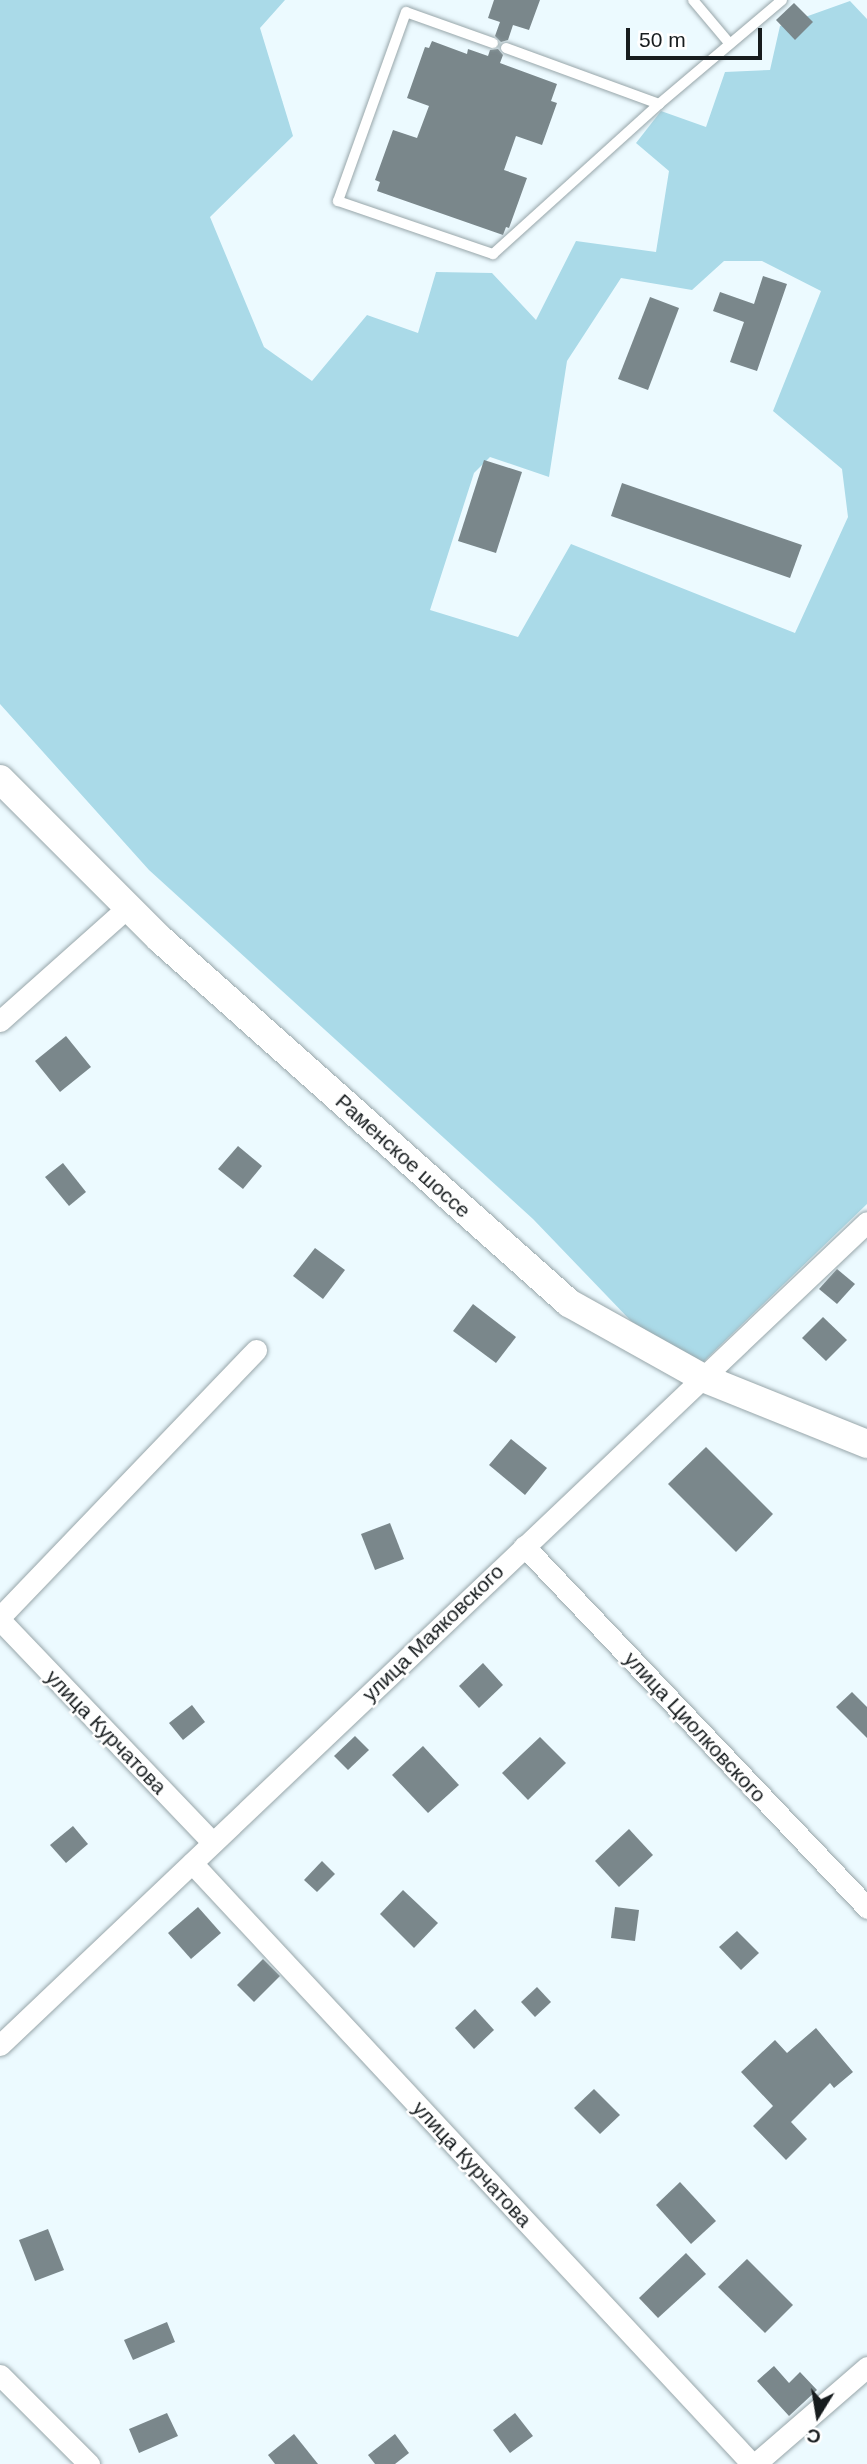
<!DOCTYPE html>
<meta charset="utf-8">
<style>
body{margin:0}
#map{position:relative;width:867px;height:2464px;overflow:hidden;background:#ecfaff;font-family:Helvetica,sans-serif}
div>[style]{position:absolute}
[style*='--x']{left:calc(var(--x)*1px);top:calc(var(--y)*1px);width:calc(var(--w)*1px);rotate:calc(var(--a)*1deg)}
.green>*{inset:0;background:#aadae8}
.building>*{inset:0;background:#7a878b}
.roads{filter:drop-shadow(0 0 2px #98a6aa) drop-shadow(0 0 2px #98a6aa)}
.lane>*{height:10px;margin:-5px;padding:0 5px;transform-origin:5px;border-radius:5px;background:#fff}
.street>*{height:21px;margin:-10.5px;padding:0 10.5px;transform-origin:10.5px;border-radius:10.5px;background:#fff}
.secondary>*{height:28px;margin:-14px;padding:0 14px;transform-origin:14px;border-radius:14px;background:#fff}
span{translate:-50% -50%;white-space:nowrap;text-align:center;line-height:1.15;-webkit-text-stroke:5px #fff;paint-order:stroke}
.street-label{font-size:21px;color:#171c1e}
.north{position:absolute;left:783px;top:2380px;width:70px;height:70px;-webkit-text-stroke:5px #fff;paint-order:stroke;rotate:191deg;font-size:19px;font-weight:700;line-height:28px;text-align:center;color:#171c1e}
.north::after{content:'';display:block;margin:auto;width:24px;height:32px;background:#171c1e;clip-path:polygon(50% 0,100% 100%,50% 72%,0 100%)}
.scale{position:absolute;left:626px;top:28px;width:136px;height:32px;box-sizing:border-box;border:4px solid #171c1e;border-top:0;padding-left:9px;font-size:21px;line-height:24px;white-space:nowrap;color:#171c1e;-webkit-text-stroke:5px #fff;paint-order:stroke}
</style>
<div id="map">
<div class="green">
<i style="clip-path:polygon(evenodd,0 0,285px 0,260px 28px,293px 136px,210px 217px,264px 347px,312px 381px,367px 315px,418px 333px,436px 272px,492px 273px,536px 320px,576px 241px,656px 252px,669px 171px,636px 143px,661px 111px,706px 127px,725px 72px,770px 70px,780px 26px,850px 1px,867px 19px,867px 1204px,700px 1365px,631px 1321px,533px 1219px,149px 870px,0 704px,0 0,724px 261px,762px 261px,821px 291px,773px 411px,842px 469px,848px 517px,795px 633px,571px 544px,518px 637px,430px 610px,474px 473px,490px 457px,549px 477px,567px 361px,621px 278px,692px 290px,724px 261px)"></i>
</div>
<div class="building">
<i style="clip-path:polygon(494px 0,540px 0,529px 30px,513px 25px,508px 40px,501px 42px,495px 36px,500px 22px,488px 18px)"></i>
<i style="clip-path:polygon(794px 3px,813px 22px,795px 40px,776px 20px)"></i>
<i style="clip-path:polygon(432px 41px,467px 54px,468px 49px,488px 56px,490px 50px,498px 49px,503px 55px,500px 63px,557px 84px,551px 101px,557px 103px,542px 145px,516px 136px,504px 170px,527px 178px,509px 228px,506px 227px,503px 235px,377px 191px,380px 182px,375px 180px,393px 130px,417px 138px,429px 106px,407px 98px,425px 47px,429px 48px)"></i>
<i style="clip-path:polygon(763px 276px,787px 284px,757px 371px,730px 362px,744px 322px,713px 311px,720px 292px,754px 304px)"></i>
<i style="clip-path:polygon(650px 297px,679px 308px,648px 390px,618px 379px)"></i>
<i style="clip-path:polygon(484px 460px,522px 472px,496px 553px,458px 541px)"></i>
<i style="clip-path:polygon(622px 483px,802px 545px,790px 578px,611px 516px)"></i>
<i style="clip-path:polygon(66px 1036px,91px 1067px,60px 1092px,35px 1061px)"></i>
<i style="clip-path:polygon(238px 1146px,262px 1166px,243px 1189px,218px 1169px)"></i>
<i style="clip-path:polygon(63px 1163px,86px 1192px,69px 1206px,45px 1177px)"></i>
<i style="clip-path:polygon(315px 1248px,345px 1270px,323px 1299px,293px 1276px)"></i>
<i style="clip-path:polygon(837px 1269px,855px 1284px,837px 1304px,819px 1289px)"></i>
<i style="clip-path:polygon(473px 1304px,516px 1337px,496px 1363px,453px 1331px)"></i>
<i style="clip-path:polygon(823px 1317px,847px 1340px,826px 1361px,802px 1338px)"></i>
<i style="clip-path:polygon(511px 1439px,547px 1468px,525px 1495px,489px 1465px)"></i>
<i style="clip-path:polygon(706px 1447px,773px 1514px,736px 1552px,668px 1484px)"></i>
<i style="clip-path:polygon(390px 1523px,404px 1559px,375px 1570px,361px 1534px)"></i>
<i style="clip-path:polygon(483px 1663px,503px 1685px,479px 1708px,459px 1686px)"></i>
<i style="clip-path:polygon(852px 1692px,867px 1707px,867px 1738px,836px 1707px)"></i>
<i style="clip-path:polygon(192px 1705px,205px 1722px,183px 1740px,169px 1723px)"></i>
<i style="clip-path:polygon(355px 1736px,369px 1750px,348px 1770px,334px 1756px)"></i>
<i style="clip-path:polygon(540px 1737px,566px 1763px,528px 1800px,502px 1773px)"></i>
<i style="clip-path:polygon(423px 1746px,459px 1785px,428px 1813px,392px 1775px)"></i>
<i style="clip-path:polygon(73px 1826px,88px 1844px,66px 1863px,50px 1845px)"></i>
<i style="clip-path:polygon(629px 1829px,653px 1855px,619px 1887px,595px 1861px)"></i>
<i style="clip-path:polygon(322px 1861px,335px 1874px,317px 1892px,304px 1880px)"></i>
<i style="clip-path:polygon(403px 1890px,438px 1923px,414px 1948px,380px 1914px)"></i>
<i style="clip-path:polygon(198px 1907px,221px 1933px,191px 1959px,168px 1933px)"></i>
<i style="clip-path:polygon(615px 1907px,639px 1910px,635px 1941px,611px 1938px)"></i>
<i style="clip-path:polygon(737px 1931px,759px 1953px,741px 1970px,719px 1947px)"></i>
<i style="clip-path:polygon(263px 1959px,280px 1976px,254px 2002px,237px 1985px)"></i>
<i style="clip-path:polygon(537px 1987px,551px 2002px,535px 2017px,521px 2002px)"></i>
<i style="clip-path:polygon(475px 2009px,494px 2030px,474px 2049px,455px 2028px)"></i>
<i style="clip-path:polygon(816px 2028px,853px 2072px,834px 2088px,830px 2083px,791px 2122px,807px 2139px,786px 2160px,753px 2126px,773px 2106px,741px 2072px,775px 2040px,787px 2053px)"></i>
<i style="clip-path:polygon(594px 2089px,620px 2115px,600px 2134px,574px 2108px)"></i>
<i style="clip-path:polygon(680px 2182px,716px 2221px,691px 2244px,656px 2205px)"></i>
<i style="clip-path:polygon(48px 2229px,64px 2270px,35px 2281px,19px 2240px)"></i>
<i style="clip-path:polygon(686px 2253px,706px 2274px,658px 2318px,639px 2298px)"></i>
<i style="clip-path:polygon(747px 2259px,793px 2305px,765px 2333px,718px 2287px)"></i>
<i style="clip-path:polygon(167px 2322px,175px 2342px,133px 2360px,124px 2340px)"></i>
<i style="clip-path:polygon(774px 2366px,789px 2383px,800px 2372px,817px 2390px,789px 2416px,757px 2381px)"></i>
<i style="clip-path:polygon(167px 2413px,178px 2436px,139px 2453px,129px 2429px)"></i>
<i style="clip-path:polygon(515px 2413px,533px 2436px,510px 2453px,493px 2430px)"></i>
<i style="clip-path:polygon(294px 2434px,318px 2464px,275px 2464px,268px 2455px)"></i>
<i style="clip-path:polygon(395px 2434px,409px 2453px,395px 2464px,375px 2464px,368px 2455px)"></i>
</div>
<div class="roads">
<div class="lane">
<i style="--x:693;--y:0;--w:57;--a:49.9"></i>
<i style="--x:493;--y:43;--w:92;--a:-160.4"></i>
<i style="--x:406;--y:12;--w:201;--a:109.8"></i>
<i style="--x:338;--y:201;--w:164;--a:18.9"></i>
<i style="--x:493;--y:254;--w:224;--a:-42.1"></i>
<i style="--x:659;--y:104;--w:161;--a:-40.2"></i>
<i style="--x:506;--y:48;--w:163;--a:20.1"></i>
</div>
<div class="street">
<i style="--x:0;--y:1021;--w:171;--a:-41.7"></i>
<i style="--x:524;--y:1546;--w:499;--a:46.5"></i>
<i style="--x:0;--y:1617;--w:370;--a:-46.2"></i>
<i style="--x:0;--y:1620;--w:308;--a:46.3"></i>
<i style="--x:192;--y:1863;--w:821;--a:47.02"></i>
<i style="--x:0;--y:2045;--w:1195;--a:-43.51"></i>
<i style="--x:0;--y:2375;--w:126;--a:45"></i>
<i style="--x:755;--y:2464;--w:148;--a:-40.9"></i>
</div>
<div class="secondary">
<i style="--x:0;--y:779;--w:226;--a:45"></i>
<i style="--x:160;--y:939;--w:548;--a:41.67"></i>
<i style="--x:569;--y:1303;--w:154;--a:29.2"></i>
<i style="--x:703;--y:1378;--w:177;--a:21.9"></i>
</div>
</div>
<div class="street-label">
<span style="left:403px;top:1156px;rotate:42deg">Раменское шоссе</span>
<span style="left:433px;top:1633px;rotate:-44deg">улица Маяковского</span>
<span style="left:695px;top:1727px;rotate:47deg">улица Циолковского</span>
<span style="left:106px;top:1732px;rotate:46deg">улица Курчатова</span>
<span style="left:472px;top:2164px;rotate:47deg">улица Курчатова</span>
</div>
<div class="north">С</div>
<div class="scale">50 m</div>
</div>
